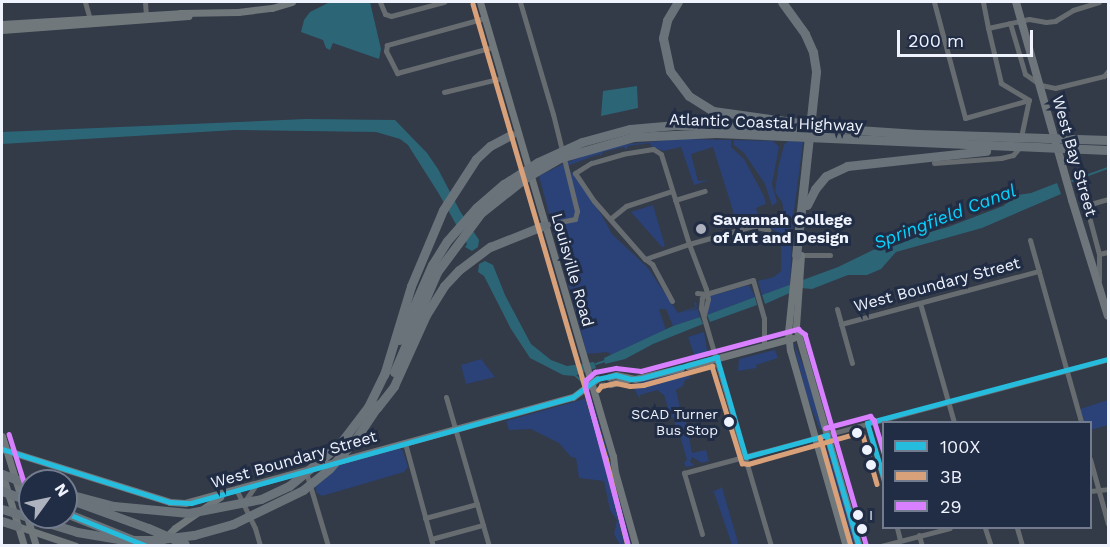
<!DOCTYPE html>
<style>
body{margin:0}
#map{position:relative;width:1110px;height:547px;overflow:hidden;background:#333a48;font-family:"Work Sans",sans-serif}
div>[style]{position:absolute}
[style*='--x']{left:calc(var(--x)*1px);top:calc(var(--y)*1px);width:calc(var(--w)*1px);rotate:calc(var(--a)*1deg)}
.green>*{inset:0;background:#2a4277}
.water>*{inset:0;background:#2c6576}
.stream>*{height:1.5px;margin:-0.75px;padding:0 0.75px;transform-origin:0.75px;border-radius:0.75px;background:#2c6576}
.secondary-tunnel>*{height:7px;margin-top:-3.5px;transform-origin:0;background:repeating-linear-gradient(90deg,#4f5663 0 7px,transparent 0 10.5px)}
.street>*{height:5px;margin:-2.5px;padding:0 2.5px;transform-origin:2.5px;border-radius:2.5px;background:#666c6f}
.secondary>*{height:7px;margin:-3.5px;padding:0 3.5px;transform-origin:3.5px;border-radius:3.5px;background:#70787c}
.primary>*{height:8px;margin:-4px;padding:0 4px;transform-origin:4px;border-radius:4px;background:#6e767b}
.highway>*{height:9px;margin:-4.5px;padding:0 4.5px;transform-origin:4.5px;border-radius:4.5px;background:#6a737a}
.primary-bridge>*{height:8px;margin:-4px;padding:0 4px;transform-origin:4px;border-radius:4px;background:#6e767b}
.highway-bridge>*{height:9px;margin:-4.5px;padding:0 4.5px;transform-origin:4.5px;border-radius:4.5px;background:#6a737a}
.bus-1>*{height:4.5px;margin:-2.25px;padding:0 2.25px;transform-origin:2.25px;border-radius:2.25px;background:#26bcdd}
.bus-2>*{height:4.5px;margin:-2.25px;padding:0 2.25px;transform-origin:2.25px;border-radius:2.25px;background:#d9a179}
.bus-3>*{height:4.5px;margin:-2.25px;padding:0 2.25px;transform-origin:2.25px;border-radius:2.25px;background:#d880ff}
.dots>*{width:16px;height:16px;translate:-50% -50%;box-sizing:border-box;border:3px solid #212c45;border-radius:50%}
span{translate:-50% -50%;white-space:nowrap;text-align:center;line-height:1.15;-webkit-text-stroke:6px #212c45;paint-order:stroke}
.bus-label{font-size:14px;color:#eef3fd}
.right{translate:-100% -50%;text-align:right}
.left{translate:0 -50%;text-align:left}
.street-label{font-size:16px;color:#eef3fd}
.poi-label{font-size:16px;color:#eef3fd;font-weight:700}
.water-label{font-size:18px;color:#07d3fe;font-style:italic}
.frame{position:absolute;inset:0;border:3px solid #eef3fd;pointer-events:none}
.legend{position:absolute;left:882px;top:421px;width:210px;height:108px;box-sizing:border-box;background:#212c45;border:2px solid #737c8f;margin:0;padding:8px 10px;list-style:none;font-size:18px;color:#eef3fd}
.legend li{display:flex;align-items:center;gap:12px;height:30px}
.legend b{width:30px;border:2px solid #737c8f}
.north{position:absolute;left:18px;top:469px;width:60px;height:60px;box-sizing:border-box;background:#212c45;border:2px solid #737c8f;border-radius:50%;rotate:57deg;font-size:16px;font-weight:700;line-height:24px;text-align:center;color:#eef3fd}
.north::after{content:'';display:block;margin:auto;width:21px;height:27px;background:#adb2be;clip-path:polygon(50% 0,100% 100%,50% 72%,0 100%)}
.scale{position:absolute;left:897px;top:30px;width:136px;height:27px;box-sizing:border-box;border:3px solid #eef3fd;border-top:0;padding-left:8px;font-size:18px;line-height:21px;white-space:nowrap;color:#eef3fd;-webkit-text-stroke:4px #212c45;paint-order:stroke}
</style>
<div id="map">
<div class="green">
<i style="clip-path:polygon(683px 139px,731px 140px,731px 147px,744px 159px,764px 196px,766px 204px,756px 208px,760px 224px,783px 227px,786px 224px,782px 202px,775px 192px,778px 168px,784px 145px,788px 141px,803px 142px,793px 219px,790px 285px,762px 295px,758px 281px,774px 277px,781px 271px,781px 245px,777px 232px,771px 228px,750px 224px,738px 227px,713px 147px,691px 154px,698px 181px,709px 180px,694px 185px,681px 147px,663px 151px,651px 146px,650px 143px,628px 146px,626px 150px,624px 147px,603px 152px,601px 156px,599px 154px,567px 166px,601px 214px,612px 234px,648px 268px,678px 313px,696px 307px,694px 304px,696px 301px,697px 308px,685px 312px,698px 309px,700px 317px,673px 326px,666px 309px,659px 309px,666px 330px,611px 355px,608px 352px,587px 354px,539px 176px,565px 163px,600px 150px,628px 144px)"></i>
<i style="clip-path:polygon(734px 140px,773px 141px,779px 147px,772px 184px,777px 202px,772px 206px,765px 184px,744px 153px,734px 145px)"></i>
<i style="clip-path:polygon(653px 205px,665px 246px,662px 247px,631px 212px)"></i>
<i style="clip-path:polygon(749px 285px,755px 297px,707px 315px,710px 296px)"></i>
<i style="clip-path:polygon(704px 332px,708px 355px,696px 360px,688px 337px)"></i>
<i style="clip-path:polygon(793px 341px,808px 377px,822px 429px,820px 430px,807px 397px)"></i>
<i style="clip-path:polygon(775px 350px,778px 358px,756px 365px,757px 368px,738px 371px,739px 359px)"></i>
<i style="clip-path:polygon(481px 359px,495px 377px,466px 384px,461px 365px)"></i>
<i style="clip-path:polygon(682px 371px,691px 378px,685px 380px,683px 386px,676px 390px,683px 422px,686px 422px,692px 453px,706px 450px,709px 461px,702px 463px,692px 457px,690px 462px,695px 465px,687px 467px,685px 466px,684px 462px,687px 460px,680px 436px,677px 436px,674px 418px,671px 417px,664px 395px,657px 390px,640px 395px,640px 399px,633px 387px,634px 384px)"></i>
<i style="clip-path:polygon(591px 397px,608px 452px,631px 545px,620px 545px,614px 534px,617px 520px,610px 510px,604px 481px,579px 478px,576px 458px,571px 457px,559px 443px,531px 429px,509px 430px,506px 421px)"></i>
<i style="clip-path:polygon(1108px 400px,1108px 425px,1091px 430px,1090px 422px,1084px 422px,1080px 409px)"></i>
<i style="clip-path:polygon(820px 443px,825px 445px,838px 481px,855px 545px,851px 544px,837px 506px)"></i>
<i style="clip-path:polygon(399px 448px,403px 451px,408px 467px,404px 472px,322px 496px,317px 493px,315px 486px,342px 463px)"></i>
<i style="clip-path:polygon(721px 484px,737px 539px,738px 545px,732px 545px,714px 492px,707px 494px,721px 488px)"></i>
</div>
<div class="water">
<i style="clip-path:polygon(330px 2px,370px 2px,381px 49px,379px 59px,333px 43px,330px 50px,326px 48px,323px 40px,301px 32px,304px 20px,310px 12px)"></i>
<i style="clip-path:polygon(637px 86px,638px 108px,601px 116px,603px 91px)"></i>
<i style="clip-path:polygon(306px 119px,395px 120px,427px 153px,438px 169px,460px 211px,479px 240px,478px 247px,472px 251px,465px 247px,467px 244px,439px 194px,408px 145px,400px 139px,376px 132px,235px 130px,2px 144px,2px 132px)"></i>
<i style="clip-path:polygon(1057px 183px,1061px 194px,982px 228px,896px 252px,881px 269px,867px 275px,848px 275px,812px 289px,801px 288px,765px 304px,762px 295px,838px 267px,873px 250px,892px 246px,905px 239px,948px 227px,1003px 206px,1018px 195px,1031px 193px)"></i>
<i style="clip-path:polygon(485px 261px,493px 265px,505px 295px,531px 344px,551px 360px,567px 366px,594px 362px,596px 368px,574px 376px,563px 375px,530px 358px,511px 329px,484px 276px,478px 272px,479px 264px)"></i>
<i style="clip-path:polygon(755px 297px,757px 305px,710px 322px,707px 315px)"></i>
<i style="clip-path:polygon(700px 317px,703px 324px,653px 344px,625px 359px,605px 364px,604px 358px,673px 326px)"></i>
</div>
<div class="stream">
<i style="--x:1072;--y:181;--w:38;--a:-20"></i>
<i style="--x:596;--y:364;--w:9;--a:-18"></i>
<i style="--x:575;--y:375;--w:11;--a:41"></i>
</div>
<div class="secondary-tunnel">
<i style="--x:599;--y:386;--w:12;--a:-9"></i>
</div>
<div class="street">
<i style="--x:85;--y:2;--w:19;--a:74"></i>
<i style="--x:145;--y:2;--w:14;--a:86"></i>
<i style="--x:380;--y:2;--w:13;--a:67"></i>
<i style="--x:385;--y:14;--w:6;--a:18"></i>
<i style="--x:391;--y:16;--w:55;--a:-14.8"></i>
<i style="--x:520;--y:2;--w:117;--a:73.6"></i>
<i style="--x:553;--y:114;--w:100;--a:76.1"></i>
<i style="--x:577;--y:211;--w:8;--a:104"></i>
<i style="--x:575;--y:219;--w:31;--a:169"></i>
<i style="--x:934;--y:2;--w:120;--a:75"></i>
<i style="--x:965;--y:118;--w:66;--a:-15.7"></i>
<i style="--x:983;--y:2;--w:26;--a:79"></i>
<i style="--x:485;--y:18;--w:102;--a:164.6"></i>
<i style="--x:387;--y:45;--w:6;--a:99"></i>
<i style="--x:386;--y:51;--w:25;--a:63"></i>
<i style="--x:397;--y:73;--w:99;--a:-15.2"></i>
<i style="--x:1010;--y:23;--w:53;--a:73.6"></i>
<i style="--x:1025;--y:74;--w:19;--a:35"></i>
<i style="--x:1041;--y:85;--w:14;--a:12"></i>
<i style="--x:1055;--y:88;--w:50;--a:-13.8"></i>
<i style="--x:1104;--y:76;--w:6;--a:-51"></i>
<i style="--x:444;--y:92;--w:60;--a:-13.6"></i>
<i style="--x:1021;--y:137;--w:38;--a:-78"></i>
<i style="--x:1029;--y:100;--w:33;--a:-149"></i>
<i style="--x:1001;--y:83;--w:57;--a:-103.3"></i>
<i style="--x:988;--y:28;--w:42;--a:-12.4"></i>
<i style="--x:1029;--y:19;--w:17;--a:10"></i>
<i style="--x:1046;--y:22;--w:9;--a:-6"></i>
<i style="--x:1055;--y:21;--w:21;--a:-31"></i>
<i style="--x:1073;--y:10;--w:27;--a:-17"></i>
<i style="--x:934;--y:163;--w:67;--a:-4.3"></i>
<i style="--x:1001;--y:158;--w:12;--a:-14"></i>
<i style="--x:1013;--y:155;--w:11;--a:-49"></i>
<i style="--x:675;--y:200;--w:31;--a:-17"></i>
<i style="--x:610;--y:219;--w:21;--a:-39"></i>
<i style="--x:626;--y:206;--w:48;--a:-18.1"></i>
<i style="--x:1030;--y:240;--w:189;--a:74.3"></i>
<i style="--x:1099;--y:254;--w:9;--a:-13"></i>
<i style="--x:799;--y:255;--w:31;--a:0"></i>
<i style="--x:645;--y:259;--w:9;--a:36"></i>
<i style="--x:652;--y:264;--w:42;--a:61.6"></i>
<i style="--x:1099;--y:280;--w:26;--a:-90"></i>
<i style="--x:1099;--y:254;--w:47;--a:-104.9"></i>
<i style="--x:1087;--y:209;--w:9;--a:-41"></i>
<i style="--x:1094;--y:203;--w:15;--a:-16"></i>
<i style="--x:697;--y:293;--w:9;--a:6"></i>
<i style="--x:706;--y:294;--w:49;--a:-16.6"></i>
<i style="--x:753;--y:280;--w:40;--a:74"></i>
<i style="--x:764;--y:318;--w:27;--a:90"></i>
<i style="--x:706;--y:294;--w:6;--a:135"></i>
<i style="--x:702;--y:298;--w:10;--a:96"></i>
<i style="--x:701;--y:308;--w:248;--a:73.6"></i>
<i style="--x:920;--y:303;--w:124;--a:74.1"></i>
<i style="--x:837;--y:309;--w:56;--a:74.5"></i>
<i style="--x:704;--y:315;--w:16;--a:-76"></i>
<i style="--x:708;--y:299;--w:10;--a:-101"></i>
<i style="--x:706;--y:289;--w:48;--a:-110.7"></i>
<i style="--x:689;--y:244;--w:94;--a:-107.3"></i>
<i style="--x:661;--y:154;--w:9;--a:-148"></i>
<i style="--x:653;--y:149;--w:30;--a:171"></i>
<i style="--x:623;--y:154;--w:33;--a:164"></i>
<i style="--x:591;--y:163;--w:19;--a:148"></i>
<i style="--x:575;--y:173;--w:34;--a:56"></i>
<i style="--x:594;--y:201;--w:77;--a:48.7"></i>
<i style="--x:645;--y:259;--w:46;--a:-18.8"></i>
<i style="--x:689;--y:244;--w:66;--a:-15.7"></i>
<i style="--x:753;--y:226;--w:16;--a:14"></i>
<i style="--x:841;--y:324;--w:205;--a:-15"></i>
<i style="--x:446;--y:397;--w:155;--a:73.9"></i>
<i style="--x:867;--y:423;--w:61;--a:73.9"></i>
<i style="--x:405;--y:443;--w:107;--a:74.8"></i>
<i style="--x:1090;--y:459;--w:67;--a:74.5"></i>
<i style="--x:306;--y:472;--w:77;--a:73.4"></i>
<i style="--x:237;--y:491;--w:41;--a:64.1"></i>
<i style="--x:255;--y:528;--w:19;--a:74"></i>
<i style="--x:1090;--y:491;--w:18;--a:-6"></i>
<i style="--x:244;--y:502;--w:21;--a:-55"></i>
<i style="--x:425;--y:518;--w:54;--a:-15.1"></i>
<i style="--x:897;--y:528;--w:12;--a:76"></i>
<i style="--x:985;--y:528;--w:19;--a:72"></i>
<i style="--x:1017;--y:528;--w:19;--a:74"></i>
<i style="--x:702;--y:534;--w:64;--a:-106.4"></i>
<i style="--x:684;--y:473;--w:439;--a:-15"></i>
<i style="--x:919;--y:535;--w:11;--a:75"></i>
<i style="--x:431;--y:539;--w:54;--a:-15.1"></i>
<i style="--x:881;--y:546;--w:71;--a:-14.6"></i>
</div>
<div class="secondary">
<i style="--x:480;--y:2;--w:473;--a:73.7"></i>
<i style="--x:613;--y:456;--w:16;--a:83"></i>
<i style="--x:615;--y:472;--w:77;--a:74.2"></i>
<i style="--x:2;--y:24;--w:178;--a:-3.5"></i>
<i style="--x:180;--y:13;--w:58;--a:-1"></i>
<i style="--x:238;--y:12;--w:34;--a:-7"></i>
<i style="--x:272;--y:8;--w:21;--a:-17"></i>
<i style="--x:2;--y:30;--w:187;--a:-4.3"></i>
<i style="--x:796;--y:255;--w:77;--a:95.9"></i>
<i style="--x:788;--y:332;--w:18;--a:84"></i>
<i style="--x:790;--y:350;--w:204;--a:74.1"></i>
<i style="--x:801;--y:255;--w:72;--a:94"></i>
<i style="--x:796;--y:327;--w:228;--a:74"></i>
<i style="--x:688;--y:366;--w:109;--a:-14.9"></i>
<i style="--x:609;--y:377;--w:7;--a:-16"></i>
<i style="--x:616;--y:375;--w:19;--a:12"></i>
<i style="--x:635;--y:379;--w:47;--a:-13.4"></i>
<i style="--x:611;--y:384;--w:18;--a:-16"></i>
<i style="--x:2;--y:436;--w:115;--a:72.8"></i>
<i style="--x:2;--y:449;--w:176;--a:17.5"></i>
<i style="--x:170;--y:502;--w:15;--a:4"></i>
<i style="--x:185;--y:503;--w:402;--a:-15.3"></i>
<i style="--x:573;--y:397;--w:30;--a:-37"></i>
<i style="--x:2;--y:473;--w:76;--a:73.2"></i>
<i style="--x:17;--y:526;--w:62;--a:18.7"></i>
<i style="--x:157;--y:546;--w:25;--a:-45"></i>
<i style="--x:175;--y:528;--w:55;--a:-34.6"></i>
</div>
<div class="primary">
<i style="--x:1072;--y:200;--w:121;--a:72.8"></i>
</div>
<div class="highway">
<i style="--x:782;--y:2;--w:39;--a:54"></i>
<i style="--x:805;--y:34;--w:20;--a:66"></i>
<i style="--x:813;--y:52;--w:20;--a:81"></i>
<i style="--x:816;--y:72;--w:184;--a:96.2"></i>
<i style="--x:670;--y:71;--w:34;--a:-102"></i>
<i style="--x:663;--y:38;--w:18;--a:-77"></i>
<i style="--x:667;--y:20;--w:21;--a:-59"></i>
<i style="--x:857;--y:130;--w:61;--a:3.8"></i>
<i style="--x:399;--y:340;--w:82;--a:-66.3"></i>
<i style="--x:394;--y:372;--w:109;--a:-66.7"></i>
<i style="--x:384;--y:375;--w:93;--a:-73.1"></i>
<i style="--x:411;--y:286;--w:82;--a:-67.2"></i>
<i style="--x:443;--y:210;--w:61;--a:-57.1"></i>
<i style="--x:476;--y:159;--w:19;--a:-43"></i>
<i style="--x:490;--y:146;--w:24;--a:-28"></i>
<i style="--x:377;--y:408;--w:28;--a:-52"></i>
<i style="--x:394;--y:386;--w:78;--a:-65.7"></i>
<i style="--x:426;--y:315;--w:34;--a:-58"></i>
<i style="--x:444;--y:286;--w:22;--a:-47"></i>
<i style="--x:459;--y:270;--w:39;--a:-37"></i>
<i style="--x:490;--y:247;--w:59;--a:-21.8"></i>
<i style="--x:355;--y:440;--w:43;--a:-56.3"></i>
<i style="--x:339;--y:445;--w:48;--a:-52.7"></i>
<i style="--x:368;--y:407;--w:39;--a:-64"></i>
<i style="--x:76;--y:496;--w:39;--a:15"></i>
<i style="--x:66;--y:498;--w:87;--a:20.1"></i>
<i style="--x:66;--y:513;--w:88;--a:21.9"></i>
<i style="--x:2;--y:521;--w:16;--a:18"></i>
</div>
<div class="primary-bridge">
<i style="--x:1016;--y:2;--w:206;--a:74.2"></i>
</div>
<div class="highway-bridge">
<i style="--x:670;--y:71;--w:31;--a:53"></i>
<i style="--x:689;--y:96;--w:28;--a:32"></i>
<i style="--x:713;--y:111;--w:95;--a:7.9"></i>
<i style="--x:918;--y:134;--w:190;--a:1.8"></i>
<i style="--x:807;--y:205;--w:18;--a:-63"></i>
<i style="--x:815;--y:189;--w:17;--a:-50"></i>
<i style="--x:826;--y:176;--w:23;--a:-25"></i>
<i style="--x:847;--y:166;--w:140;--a:-6.2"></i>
<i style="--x:432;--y:265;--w:28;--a:-58"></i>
<i style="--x:447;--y:241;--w:44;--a:-48.7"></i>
<i style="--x:476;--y:208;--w:37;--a:-41"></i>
<i style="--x:504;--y:184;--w:40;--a:-32.9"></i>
<i style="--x:538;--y:162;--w:48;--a:-24.4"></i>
<i style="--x:582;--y:142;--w:50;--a:-15.2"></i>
<i style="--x:630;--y:129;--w:46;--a:-5"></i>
<i style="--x:676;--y:125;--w:181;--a:1.6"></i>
<i style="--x:437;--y:272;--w:74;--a:-53.3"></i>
<i style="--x:481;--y:213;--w:56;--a:-38.5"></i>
<i style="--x:525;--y:178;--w:40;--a:-29.7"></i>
<i style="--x:560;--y:158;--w:76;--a:-16"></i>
<i style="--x:633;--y:137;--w:83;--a:-2.8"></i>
<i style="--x:716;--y:133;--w:392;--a:2.5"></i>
<i style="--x:2;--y:474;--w:30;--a:21"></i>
<i style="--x:2;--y:491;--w:30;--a:20"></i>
<i style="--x:114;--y:506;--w:75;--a:5.3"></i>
<i style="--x:189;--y:513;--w:73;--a:-11"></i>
<i style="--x:261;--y:499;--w:31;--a:-25"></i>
<i style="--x:289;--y:486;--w:65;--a:-39.4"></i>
<i style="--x:2;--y:509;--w:78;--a:17"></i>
<i style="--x:77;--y:532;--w:48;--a:9.7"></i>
<i style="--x:124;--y:540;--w:29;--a:0"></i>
<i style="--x:153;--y:540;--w:41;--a:-7"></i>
<i style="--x:194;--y:535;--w:41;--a:-15.8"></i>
<i style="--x:233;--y:524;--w:78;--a:-25.9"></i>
<i style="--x:303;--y:490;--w:33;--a:-39"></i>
<i style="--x:329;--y:469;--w:39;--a:-48"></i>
<i style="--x:148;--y:528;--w:40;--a:23.4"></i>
</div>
<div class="bus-1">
<i style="--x:2;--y:449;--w:176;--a:17.5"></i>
<i style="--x:170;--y:502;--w:21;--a:3"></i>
<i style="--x:191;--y:503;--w:396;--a:-15.5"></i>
<i style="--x:573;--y:397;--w:30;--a:-37"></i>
<i style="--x:597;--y:379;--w:19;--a:-12"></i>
<i style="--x:616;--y:375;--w:16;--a:15"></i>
<i style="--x:631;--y:379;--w:11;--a:-5"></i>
<i style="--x:642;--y:378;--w:78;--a:-15.6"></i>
<i style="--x:717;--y:357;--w:104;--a:73.8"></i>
<i style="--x:746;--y:457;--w:84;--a:-15.2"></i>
<i style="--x:827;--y:435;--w:116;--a:73.9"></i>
<i style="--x:884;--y:480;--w:59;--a:-106.6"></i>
<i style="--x:867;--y:423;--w:249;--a:-14.9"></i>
<i style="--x:66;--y:513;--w:87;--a:22.2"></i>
</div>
<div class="bus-2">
<i style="--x:473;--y:4;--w:473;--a:73.7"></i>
<i style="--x:606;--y:458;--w:91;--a:76"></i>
<i style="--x:598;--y:390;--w:5;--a:-53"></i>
<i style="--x:601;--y:386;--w:15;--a:-11"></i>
<i style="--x:616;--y:383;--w:14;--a:12"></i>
<i style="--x:630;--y:386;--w:13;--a:-4"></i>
<i style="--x:643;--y:385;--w:72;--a:-15.4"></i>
<i style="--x:712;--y:366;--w:102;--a:72.8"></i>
<i style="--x:742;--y:463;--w:6;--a:9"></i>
<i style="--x:748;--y:464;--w:118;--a:-15.7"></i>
<i style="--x:862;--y:432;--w:54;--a:73.9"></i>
<i style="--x:820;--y:437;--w:113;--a:74.1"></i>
</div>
<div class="bus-3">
<i style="--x:825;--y:428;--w:47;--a:-14.9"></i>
<i style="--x:870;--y:416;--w:6;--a:45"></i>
<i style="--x:874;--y:420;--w:34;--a:73"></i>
<i style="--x:9;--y:434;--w:70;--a:72.6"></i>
<i style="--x:628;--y:546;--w:165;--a:-105.1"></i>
<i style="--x:585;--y:387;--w:7;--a:-82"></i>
<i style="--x:586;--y:380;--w:12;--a:-42"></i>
<i style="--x:595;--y:372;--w:21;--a:-11"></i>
<i style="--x:616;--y:368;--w:25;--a:7"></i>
<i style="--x:641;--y:371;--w:163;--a:-15"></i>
<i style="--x:798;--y:329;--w:9;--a:36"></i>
<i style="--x:805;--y:334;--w:219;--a:73.8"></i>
</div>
<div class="dots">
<i style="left:701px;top:229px;background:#adb2be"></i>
<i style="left:729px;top:422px;background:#eef3fd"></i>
<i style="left:857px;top:433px;background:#eef3fd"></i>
<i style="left:867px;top:450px;background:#eef3fd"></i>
<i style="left:871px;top:465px;background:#eef3fd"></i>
<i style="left:858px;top:515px;background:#eef3fd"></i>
<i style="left:862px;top:529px;background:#eef3fd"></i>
</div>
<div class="bus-label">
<span class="right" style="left:718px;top:422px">SCAD Turner<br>Bus Stop</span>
<span class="left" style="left:869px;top:515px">I</span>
</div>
<div class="street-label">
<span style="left:766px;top:123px;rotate:2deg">Atlantic Coastal Highway</span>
<span style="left:1074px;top:156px;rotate:74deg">West Bay Street</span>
<span style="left:572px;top:270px;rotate:74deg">Louisville Road</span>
<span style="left:937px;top:285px;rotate:-15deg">West Boundary Street</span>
<span style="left:294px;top:460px;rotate:-16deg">West Boundary Street</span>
</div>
<div class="poi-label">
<span class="left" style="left:713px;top:229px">Savannah College<br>of Art and Design</span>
</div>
<div class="water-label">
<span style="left:945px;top:217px;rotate:-21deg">Springfield Canal</span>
</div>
<div class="frame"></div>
<ul class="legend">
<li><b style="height:8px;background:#26bcdd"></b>100X</li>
<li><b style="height:8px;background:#d9a179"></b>3B</li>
<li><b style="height:8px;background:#d880ff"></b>29</li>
</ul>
<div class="north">N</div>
<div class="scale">200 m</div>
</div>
